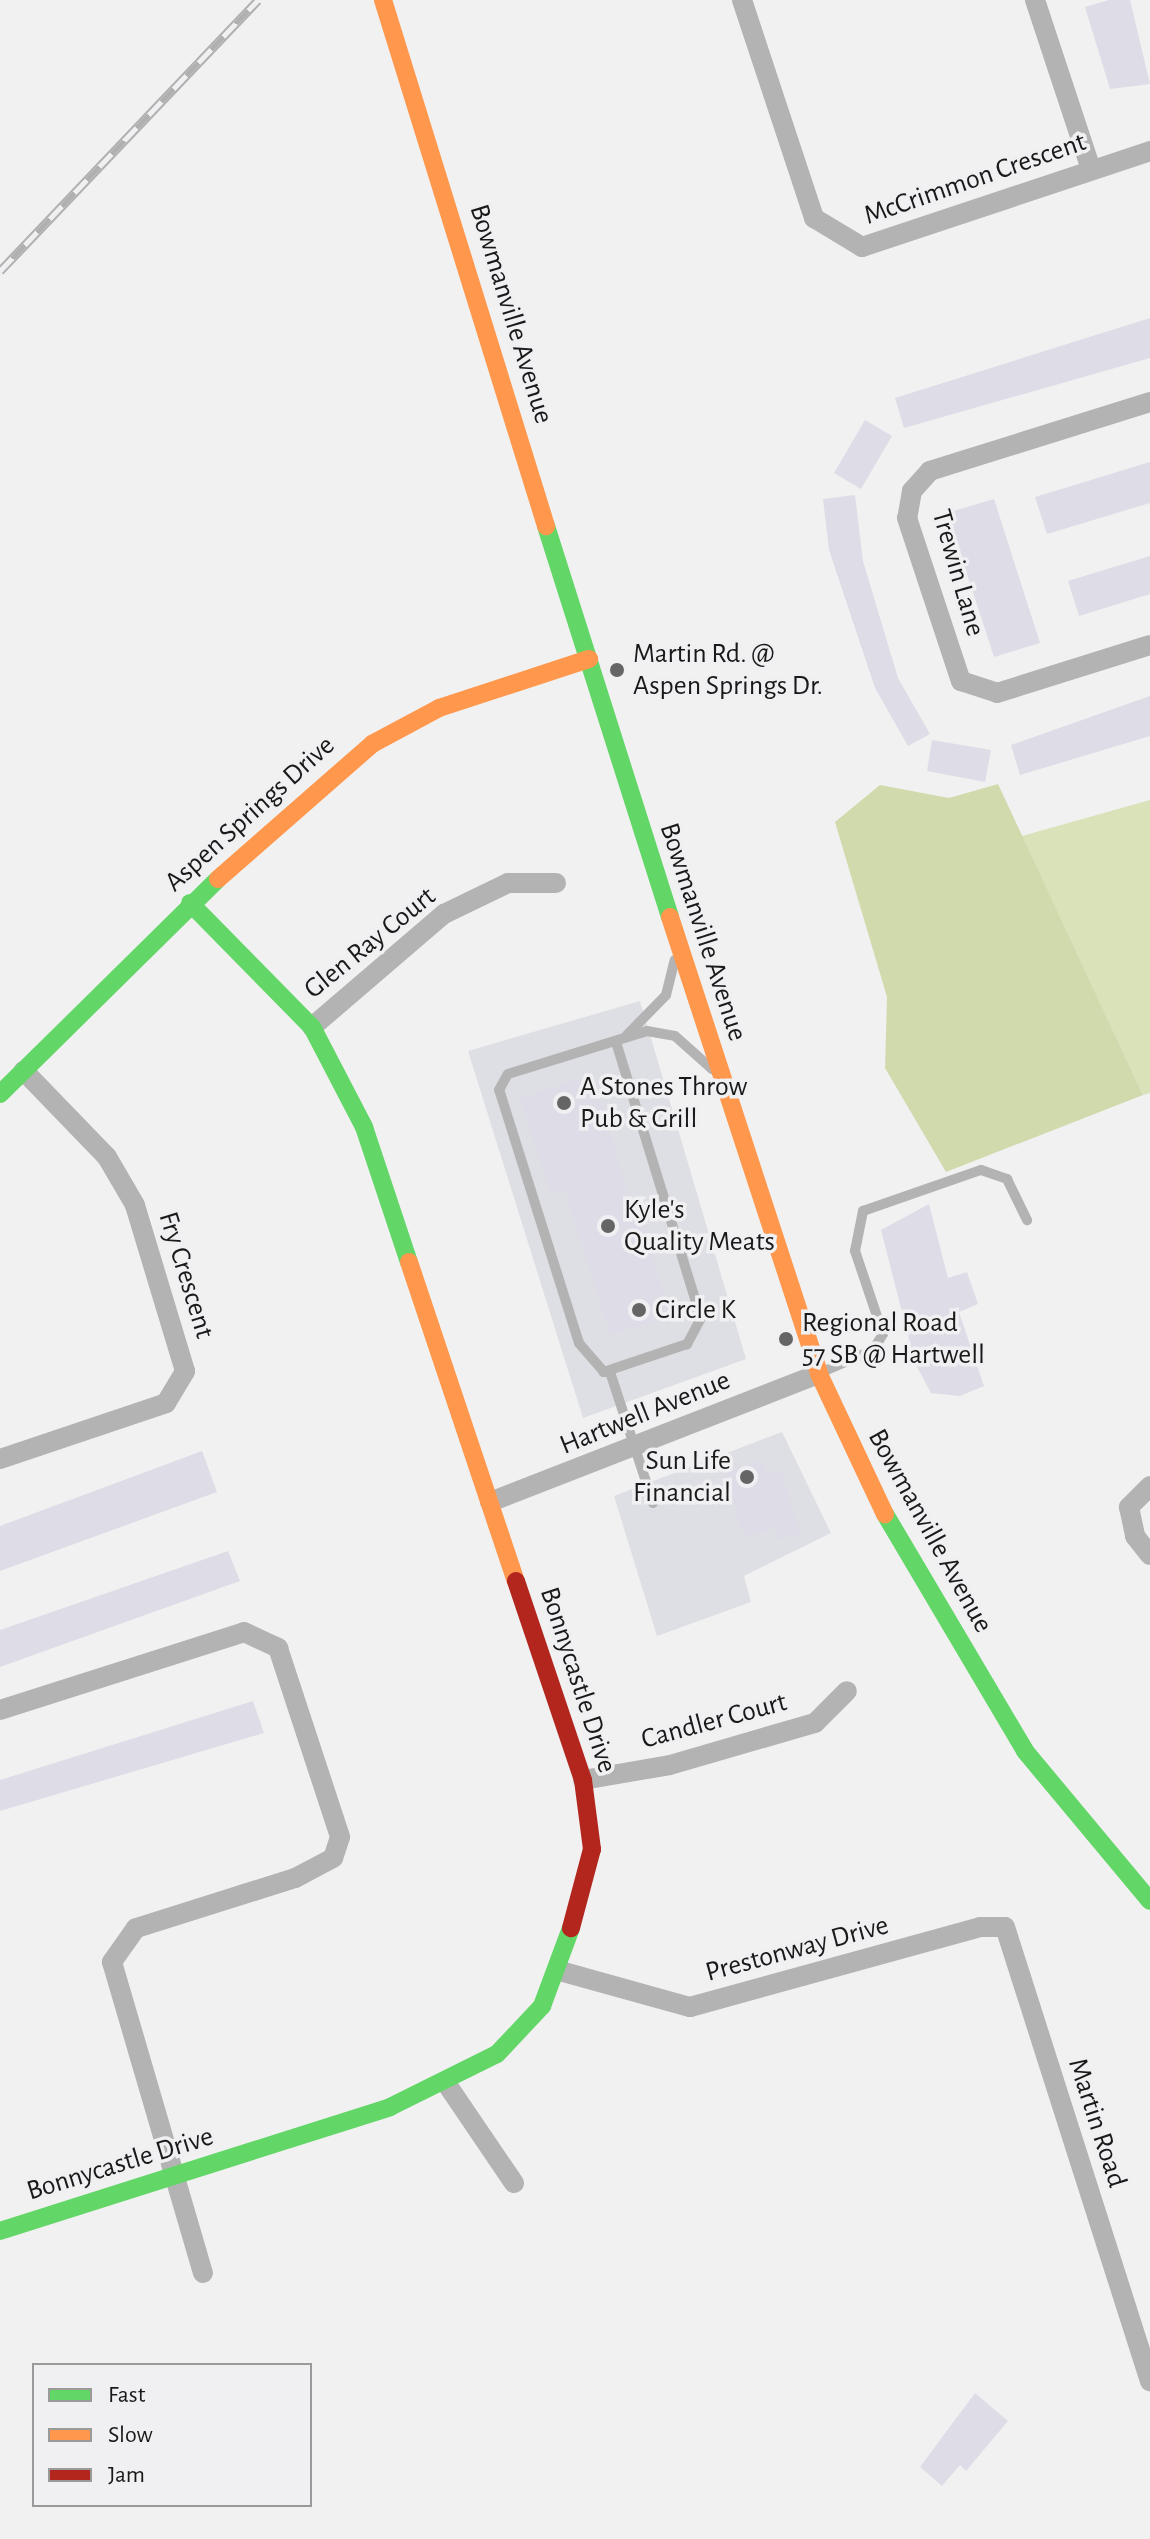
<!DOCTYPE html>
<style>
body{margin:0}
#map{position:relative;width:1150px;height:2539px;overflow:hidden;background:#f1f1f1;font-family:"Alegreya Sans",sans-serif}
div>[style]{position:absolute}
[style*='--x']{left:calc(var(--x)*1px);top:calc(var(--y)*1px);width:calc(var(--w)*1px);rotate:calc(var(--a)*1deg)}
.built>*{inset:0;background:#dedfe4}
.green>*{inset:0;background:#d9e2b9}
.forest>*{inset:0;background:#d1daad}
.building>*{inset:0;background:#dedce7}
.lane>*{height:10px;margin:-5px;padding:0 5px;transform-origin:5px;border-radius:5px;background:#b4b3b3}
.street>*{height:20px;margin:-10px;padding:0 10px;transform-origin:10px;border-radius:10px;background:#b4b3b3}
.fast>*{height:18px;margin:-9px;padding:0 9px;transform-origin:9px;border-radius:9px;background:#63d668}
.slow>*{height:18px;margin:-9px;padding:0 9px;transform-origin:9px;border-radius:9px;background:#ff974d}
.jam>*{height:18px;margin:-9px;padding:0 9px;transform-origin:9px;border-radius:9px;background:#b3261e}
.rail>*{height:9px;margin-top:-4.5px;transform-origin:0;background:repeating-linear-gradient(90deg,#f0f0f2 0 18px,#b1b0b0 0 36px);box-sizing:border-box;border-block:2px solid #b1b0b0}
.dots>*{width:22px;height:22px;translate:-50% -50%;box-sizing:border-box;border:4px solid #f0f0f2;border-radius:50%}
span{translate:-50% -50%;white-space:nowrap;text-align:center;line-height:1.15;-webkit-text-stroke:7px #f0f0f2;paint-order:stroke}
.street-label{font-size:28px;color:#191919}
.poi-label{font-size:28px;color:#191919}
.left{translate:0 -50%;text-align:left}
.right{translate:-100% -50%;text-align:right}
.legend{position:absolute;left:32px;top:2363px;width:280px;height:144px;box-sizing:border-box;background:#f0f0f2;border:2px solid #9a9a9b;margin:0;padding:10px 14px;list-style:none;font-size:24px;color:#191919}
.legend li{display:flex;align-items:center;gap:16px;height:40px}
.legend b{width:40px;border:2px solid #9a9a9b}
</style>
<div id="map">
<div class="built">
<i style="clip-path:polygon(640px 1001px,746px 1359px,583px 1418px,468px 1051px)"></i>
<i style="clip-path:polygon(782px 1432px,831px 1533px,744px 1576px,751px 1602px,657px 1636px,614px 1496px)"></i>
</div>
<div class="green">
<i style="clip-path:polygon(1150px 800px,1150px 1093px,1143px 1095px,1022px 836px)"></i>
</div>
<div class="forest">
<i style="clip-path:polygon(998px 784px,1143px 1095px,946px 1172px,885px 1068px,887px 997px,835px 822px,880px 785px,949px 798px)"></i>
</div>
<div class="building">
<i style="clip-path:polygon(1109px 0,1130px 0,1150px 84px,1110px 89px,1085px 7px)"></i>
<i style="clip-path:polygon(1150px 318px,1150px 358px,904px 428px,895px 398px)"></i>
<i style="clip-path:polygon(865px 420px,892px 436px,861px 489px,834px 473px)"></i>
<i style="clip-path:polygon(1150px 462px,1150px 503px,1047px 534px,1035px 497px)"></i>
<i style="clip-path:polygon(855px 495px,863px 561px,898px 678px,930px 734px,908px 746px,875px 688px,829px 550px,823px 499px)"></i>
<i style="clip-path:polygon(994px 499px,1040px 643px,994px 657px,947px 513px)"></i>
<i style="clip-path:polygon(1150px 556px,1150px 594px,1079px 616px,1068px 581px)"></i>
<i style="clip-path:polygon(1150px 696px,1150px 736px,1020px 775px,1011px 745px)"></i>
<i style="clip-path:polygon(932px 740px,991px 750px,985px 782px,927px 771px)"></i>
<i style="clip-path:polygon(593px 1075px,630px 1200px,638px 1198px,669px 1317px,610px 1335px,564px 1189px,550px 1193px,520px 1098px)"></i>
<i style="clip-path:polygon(929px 1204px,948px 1278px,967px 1272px,978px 1304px,959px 1312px,984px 1386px,960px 1396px,931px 1393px,915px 1363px,881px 1230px)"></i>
<i style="clip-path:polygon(202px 1451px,217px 1492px,0 1571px,0 1526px)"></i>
<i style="clip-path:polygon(762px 1460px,766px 1474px,781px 1469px,800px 1533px,776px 1540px,773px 1529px,744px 1538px,724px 1472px)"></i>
<i style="clip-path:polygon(228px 1551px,240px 1581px,0 1667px,0 1630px)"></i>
<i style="clip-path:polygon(253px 1701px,264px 1733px,0 1811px,0 1780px)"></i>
<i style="clip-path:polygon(975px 2393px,1008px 2421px,966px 2471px,960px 2465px,942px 2486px,920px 2467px)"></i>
</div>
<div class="lane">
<i style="--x:627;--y:1035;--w:56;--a:-45.7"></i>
<i style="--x:666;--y:995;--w:36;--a:-76"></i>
<i style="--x:616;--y:1042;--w:289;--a:72.9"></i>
<i style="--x:701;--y:1318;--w:30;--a:118"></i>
<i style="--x:687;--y:1344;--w:88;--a:161.4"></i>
<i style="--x:604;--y:1372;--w:38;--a:-131"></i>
<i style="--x:579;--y:1343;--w:265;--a:-107.5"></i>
<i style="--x:499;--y:1090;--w:18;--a:-61"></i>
<i style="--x:508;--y:1074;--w:145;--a:-17.2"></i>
<i style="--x:647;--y:1031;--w:28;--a:10"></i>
<i style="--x:675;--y:1036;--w:50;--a:41.7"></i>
<i style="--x:610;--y:1372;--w:138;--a:71.8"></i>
<i style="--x:820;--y:1373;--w:58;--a:-23.5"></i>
<i style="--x:873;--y:1350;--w:19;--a:-58"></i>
<i style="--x:883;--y:1334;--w:88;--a:-108.6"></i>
<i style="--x:855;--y:1251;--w:41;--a:-78.7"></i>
<i style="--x:863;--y:1211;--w:125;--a:-19.2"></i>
<i style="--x:981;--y:1170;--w:28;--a:19"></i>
<i style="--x:1007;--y:1179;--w:46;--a:64"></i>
</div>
<div class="street">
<i style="--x:742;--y:0;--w:230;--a:71.7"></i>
<i style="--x:814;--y:218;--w:56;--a:31.1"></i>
<i style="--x:862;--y:247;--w:304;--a:-18.4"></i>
<i style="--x:1035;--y:0;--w:178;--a:71.7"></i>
<i style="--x:1150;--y:402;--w:231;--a:162.6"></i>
<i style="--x:930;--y:471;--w:27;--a:132"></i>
<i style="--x:912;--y:491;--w:27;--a:100"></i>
<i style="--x:907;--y:518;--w:172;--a:71.7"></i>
<i style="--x:961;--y:681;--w:38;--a:18"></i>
<i style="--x:997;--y:693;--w:160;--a:-17.4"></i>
<i style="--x:312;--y:1027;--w:174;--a:-40.6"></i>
<i style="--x:444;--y:914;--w:71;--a:-25.8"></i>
<i style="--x:508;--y:883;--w:48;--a:0"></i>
<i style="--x:0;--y:1459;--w:175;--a:-18.6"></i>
<i style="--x:166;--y:1403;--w:37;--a:-59"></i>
<i style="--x:185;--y:1371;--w:173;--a:-106.8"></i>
<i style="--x:135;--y:1205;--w:56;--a:-120.3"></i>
<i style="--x:107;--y:1157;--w:120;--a:-134"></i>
<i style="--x:1150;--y:1486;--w:30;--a:135"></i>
<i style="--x:1129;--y:1507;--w:30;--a:78"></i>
<i style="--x:1135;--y:1536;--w:24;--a:52"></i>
<i style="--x:490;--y:1502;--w:353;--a:-21.3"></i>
<i style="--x:0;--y:1710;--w:256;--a:-17.7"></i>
<i style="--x:244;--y:1632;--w:38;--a:25"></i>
<i style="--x:278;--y:1648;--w:199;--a:71.8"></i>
<i style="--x:340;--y:1837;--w:22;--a:108"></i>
<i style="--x:333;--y:1858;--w:43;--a:152.2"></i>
<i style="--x:295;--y:1878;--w:167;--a:162.5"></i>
<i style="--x:136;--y:1928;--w:42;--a:125.2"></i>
<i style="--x:112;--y:1962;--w:324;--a:73.7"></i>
<i style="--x:583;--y:1780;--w:88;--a:-9.8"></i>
<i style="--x:670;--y:1765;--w:151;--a:-16.2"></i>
<i style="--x:815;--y:1723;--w:45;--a:-45"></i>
<i style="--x:560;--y:1971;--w:135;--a:15.5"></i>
<i style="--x:690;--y:2007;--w:301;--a:-15.4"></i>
<i style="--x:980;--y:1927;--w:25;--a:0"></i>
<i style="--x:1005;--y:1927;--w:477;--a:72.3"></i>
<i style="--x:446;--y:2083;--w:121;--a:55.8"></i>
</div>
<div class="fast">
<i style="--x:546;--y:526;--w:410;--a:72.4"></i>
<i style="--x:190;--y:903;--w:174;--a:45.5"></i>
<i style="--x:312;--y:1027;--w:113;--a:62.5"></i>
<i style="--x:364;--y:1127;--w:142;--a:71.6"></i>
<i style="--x:0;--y:1094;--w:306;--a:-44.6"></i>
<i style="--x:885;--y:1514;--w:275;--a:59.4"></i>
<i style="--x:1025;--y:1751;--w:195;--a:50.2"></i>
<i style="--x:0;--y:2231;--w:409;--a:-17.6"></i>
<i style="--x:390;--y:2107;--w:119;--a:-26.4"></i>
<i style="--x:497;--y:2054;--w:66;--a:-46.8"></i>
<i style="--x:542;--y:2006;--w:83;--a:-69.6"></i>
</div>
<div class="slow">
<i style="--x:383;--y:0;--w:551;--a:72.78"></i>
<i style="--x:218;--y:879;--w:205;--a:-41.2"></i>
<i style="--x:372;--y:744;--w:76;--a:-28.2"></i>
<i style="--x:439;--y:708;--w:158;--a:-18.1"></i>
<i style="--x:670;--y:917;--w:481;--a:71.9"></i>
<i style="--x:819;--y:1374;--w:155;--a:64.8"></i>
<i style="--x:409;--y:1262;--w:336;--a:71.5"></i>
</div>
<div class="jam">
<i style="--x:516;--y:1581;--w:210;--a:71.4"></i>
<i style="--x:583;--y:1780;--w:70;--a:82.6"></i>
<i style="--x:592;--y:1849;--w:82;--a:104.9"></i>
</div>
<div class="rail">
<i style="--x:0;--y:271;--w:374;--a:-46.4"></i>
</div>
<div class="dots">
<i style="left:617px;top:670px;background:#656565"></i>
<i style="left:564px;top:1103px;background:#656565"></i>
<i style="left:608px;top:1226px;background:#656565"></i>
<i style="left:639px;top:1310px;background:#656565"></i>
<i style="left:786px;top:1339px;background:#656565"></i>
<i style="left:747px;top:1477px;background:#656565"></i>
</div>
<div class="street-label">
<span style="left:975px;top:179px;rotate:-19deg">McCrimmon Crescent</span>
<span style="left:511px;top:314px;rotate:73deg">Bowmanville Avenue</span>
<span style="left:958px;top:573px;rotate:74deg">Trewin Lane</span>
<span style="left:250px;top:814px;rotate:-42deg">Aspen Springs Drive</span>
<span style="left:703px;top:932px;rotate:72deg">Bowmanville Avenue</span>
<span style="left:370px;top:943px;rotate:-39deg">Glen Ray Court</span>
<span style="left:186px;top:1275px;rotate:73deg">Fry Crescent</span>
<span style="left:645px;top:1413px;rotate:-22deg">Hartwell Avenue</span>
<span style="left:930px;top:1531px;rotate:61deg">Bowmanville Avenue</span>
<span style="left:578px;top:1680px;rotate:72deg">Bonnycastle Drive</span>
<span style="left:714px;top:1721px;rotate:-15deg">Candler Court</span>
<span style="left:797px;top:1949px;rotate:-15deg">Prestonway Drive</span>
<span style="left:1097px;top:2123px;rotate:72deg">Martin Road</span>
<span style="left:120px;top:2164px;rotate:-17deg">Bonnycastle Drive</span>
</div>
<div class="poi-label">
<span class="left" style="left:633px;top:670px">Martin Rd. @<br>Aspen Springs Dr.</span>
<span class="left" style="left:580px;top:1103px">A Stones Throw<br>Pub &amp; Grill</span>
<span class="left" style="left:624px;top:1226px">Kyle's<br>Quality Meats</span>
<span class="left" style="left:655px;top:1310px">Circle K</span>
<span class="left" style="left:802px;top:1339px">Regional Road<br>57 SB @ Hartwell</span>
<span class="right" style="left:731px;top:1477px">Sun Life<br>Financial</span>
</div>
<ul class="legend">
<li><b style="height:10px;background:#63d668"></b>Fast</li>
<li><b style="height:10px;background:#ff974d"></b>Slow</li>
<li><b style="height:10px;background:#b3261e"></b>Jam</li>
</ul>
</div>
